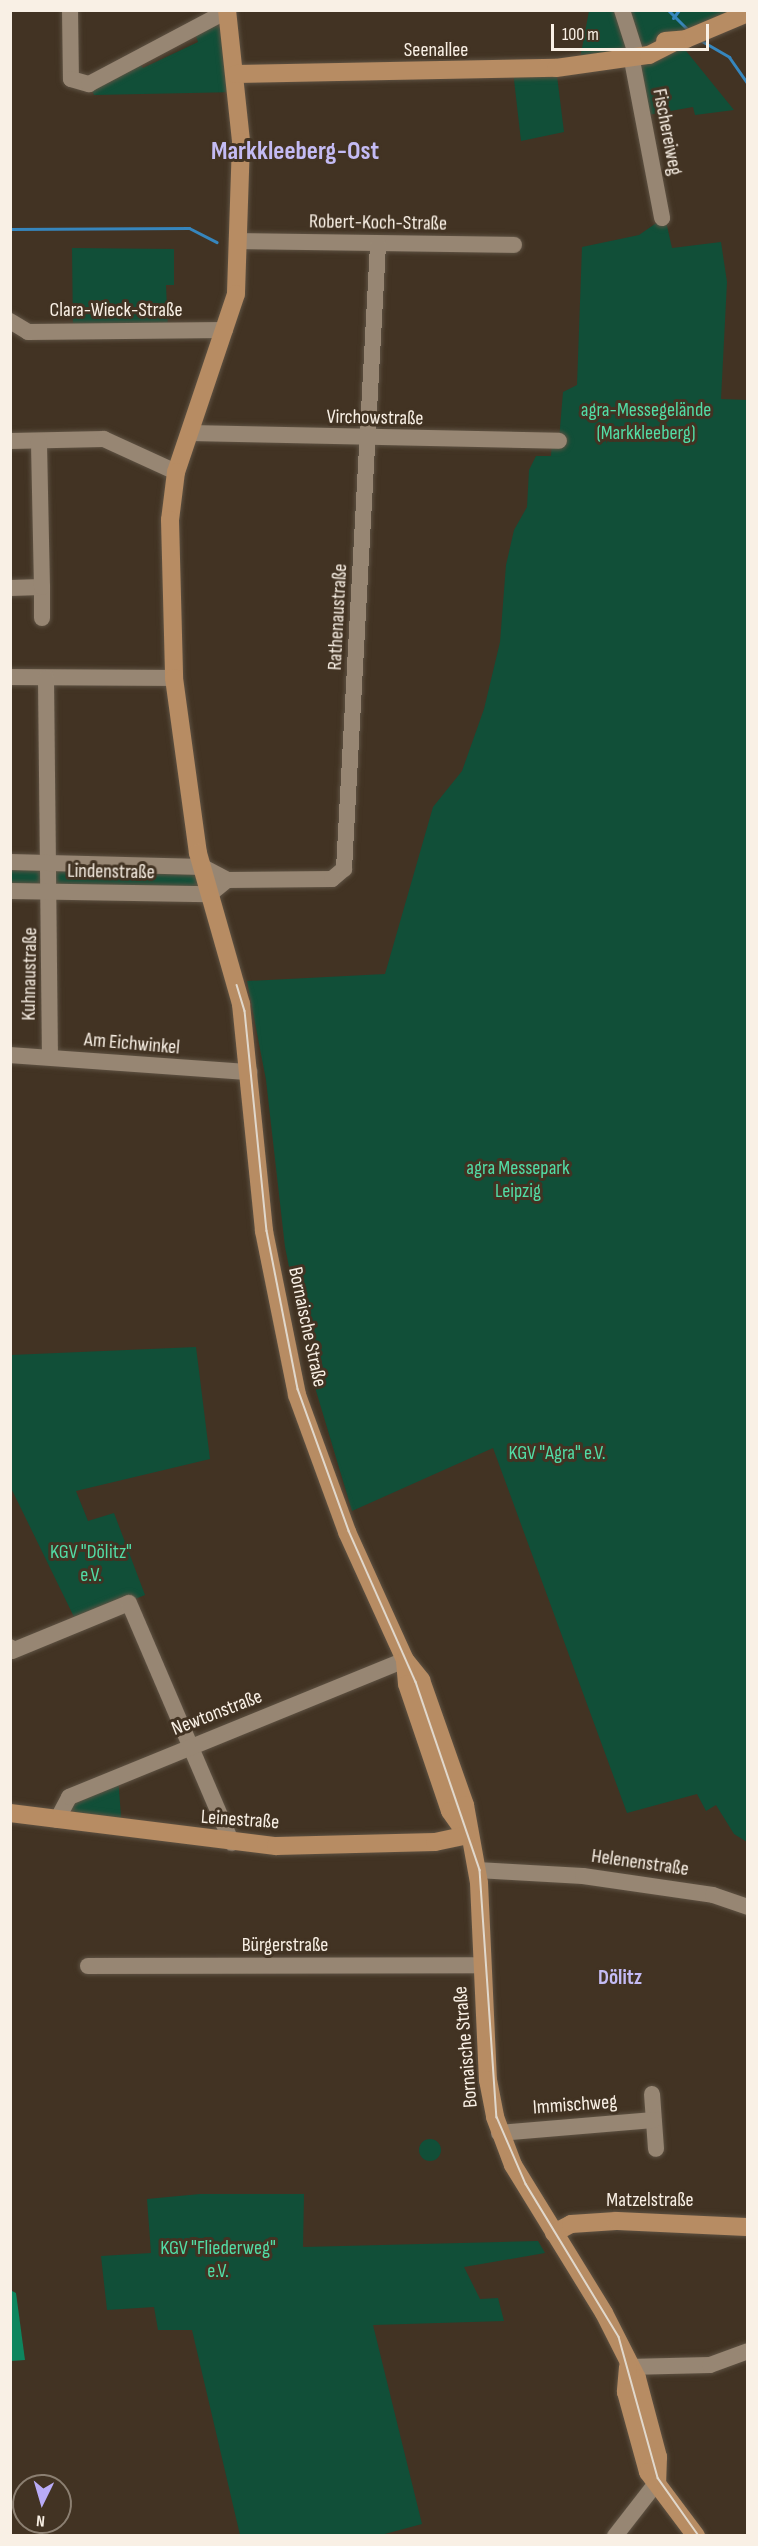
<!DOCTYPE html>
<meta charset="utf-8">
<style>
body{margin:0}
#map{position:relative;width:758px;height:2546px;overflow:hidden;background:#423323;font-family:"Sofia Sans Condensed",sans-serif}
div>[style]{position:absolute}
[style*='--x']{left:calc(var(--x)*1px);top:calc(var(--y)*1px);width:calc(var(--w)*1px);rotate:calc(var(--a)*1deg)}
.green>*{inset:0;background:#114f38}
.round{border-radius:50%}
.forest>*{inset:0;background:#0e855e}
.stream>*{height:3px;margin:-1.5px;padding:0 1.5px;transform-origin:1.5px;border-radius:1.5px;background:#3686bd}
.roads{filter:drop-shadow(0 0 2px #5e5243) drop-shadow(0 0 2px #5e5243)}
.minor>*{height:16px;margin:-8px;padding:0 8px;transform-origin:8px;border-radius:8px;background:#978673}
.major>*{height:18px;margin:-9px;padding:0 9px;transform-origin:9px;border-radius:9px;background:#b78c63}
.tram>*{height:1.5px;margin:-0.75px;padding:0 0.75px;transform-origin:0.75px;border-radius:0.75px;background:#e1d8cc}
span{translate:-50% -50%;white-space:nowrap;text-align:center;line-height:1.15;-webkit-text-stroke:6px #423323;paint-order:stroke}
.street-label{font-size:20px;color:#f9f0e5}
.park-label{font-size:20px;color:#52dda6}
.neighbourhood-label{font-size:21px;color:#c4bbf4;font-weight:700}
.district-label{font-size:26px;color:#c4bbf4;font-weight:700}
.frame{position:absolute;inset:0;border:12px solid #f9f0e5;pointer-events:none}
.north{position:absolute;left:12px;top:2474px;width:60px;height:60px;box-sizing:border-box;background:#423323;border:2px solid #8b7f71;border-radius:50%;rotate:185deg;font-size:16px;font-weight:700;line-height:24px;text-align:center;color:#f9f0e5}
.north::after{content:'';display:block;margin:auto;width:21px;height:27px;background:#b9abf7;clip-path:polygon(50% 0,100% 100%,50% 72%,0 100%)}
.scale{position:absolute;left:551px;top:24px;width:158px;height:27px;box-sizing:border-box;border:3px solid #f9f0e5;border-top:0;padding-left:8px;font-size:18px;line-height:21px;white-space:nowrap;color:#f9f0e5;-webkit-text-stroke:4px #423323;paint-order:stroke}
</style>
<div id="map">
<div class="green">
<i style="clip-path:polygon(227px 11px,238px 92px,94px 95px,89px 84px,135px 58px,143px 68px,198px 42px,193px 28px)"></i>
<i style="clip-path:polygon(589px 11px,747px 11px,678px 41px,734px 110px,695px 115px,693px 107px,642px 116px,631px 55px,579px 64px)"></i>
<i style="clip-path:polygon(556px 68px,564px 132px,521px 141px,513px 71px)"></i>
<i style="clip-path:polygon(665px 217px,672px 248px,721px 242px,727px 282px,721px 399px,748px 400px,747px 1842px,734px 1834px,716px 1805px,706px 1811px,697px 1794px,627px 1813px,493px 1448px,352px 1511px,311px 1374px,285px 1247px,266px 1080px,247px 981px,385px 974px,433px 807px,462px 771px,484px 709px,500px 642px,506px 565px,514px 530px,527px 507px,529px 470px,536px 456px,551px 456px,552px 441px,559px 440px,563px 392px,577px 385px,582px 247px,639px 235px)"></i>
<i style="clip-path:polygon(72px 248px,174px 249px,174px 285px,166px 285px,168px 331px,73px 331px)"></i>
<i style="clip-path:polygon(11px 862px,203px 867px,210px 894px,11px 891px)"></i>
<i style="clip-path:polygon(196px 1347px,210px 1459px,76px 1491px,88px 1521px,114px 1513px,145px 1595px,77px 1623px,11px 1488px,11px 1355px)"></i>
<i style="clip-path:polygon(118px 1776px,122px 1830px,57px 1820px,69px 1797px)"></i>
<i class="round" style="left:419px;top:2139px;width:22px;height:22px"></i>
<i style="clip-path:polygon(200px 2194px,304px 2194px,303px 2247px,538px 2241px,545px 2253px,464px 2267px,480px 2299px,498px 2298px,504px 2321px,373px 2325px,422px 2524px,381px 2535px,240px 2535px,192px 2330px,158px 2330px,154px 2307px,107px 2310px,101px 2256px,151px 2253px,147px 2199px)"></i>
</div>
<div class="forest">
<i style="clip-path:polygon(10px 2290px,16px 2293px,25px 2360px,11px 2361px)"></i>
</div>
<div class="stream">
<i style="--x:668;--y:10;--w:28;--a:45"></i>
<i style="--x:673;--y:18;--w:10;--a:-53"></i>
<i style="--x:700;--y:40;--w:34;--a:30"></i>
<i style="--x:729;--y:57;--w:33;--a:55"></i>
<i style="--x:10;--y:229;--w:179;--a:-0.3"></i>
<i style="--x:189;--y:228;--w:31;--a:27"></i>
</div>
<div class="roads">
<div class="minor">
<i style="--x:70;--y:10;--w:69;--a:89.2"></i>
<i style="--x:71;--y:79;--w:19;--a:16"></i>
<i style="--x:89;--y:84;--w:156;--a:-27.9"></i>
<i style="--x:622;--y:10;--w:46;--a:72.3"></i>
<i style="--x:631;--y:55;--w:166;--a:79.2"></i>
<i style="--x:241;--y:241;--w:273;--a:0.8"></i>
<i style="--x:10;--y:321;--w:21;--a:31"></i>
<i style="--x:28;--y:332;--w:197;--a:-0.6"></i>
<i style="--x:190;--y:433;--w:369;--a:1.2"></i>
<i style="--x:10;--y:441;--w:94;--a:-1.2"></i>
<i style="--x:104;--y:439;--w:79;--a:24.6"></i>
<i style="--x:42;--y:587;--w:31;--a:90"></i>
<i style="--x:10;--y:588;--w:32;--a:-2"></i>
<i style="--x:42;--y:587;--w:146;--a:-91.2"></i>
<i style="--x:10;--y:677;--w:164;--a:0.3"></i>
<i style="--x:46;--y:678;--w:379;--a:89.4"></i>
<i style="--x:10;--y:862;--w:193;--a:1.5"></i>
<i style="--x:203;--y:867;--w:27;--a:28"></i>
<i style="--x:10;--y:891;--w:200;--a:0.9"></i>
<i style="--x:210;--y:894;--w:22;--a:-39"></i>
<i style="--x:227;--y:880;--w:105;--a:-0.5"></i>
<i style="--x:332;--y:879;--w:16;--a:-40"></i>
<i style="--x:344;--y:869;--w:625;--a:-86.88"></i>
<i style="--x:10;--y:1055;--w:240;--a:4.1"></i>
<i style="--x:10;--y:1647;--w:4;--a:63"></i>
<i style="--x:12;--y:1651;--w:126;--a:-22.3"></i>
<i style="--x:129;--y:1603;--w:261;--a:66.8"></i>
<i style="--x:57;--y:1820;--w:26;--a:-62"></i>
<i style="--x:69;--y:1797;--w:363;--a:-22.2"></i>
<i style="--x:477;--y:1870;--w:106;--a:3.2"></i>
<i style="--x:583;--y:1876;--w:131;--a:8.3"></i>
<i style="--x:713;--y:1895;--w:37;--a:19"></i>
<i style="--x:88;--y:1966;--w:395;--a:-0.1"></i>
<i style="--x:652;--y:2094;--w:55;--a:85.8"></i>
<i style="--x:499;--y:2133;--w:155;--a:-4.8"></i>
<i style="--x:628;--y:2367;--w:82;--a:-1.4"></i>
<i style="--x:710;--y:2365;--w:40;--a:-20.2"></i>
<i style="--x:615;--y:2536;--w:68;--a:-52.1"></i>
</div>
<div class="major">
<i style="--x:227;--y:10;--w:133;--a:83.9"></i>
<i style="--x:241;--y:142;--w:152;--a:91.9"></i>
<i style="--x:236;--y:294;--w:188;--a:108.6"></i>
<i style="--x:176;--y:472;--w:48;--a:97.1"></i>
<i style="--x:170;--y:520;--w:158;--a:88.5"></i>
<i style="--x:174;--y:678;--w:177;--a:82.2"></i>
<i style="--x:198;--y:853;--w:157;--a:74.1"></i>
<i style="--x:241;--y:1004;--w:228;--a:84.2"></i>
<i style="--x:264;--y:1231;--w:167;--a:78.6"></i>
<i style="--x:297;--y:1395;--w:146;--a:69.9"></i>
<i style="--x:347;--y:1532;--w:141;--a:65.6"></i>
<i style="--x:405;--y:1660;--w:26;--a:51"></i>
<i style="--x:421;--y:1680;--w:133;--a:70.6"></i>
<i style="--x:465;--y:1805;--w:79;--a:79.8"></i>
<i style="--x:479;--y:1883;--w:197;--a:87.4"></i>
<i style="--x:488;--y:2080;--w:38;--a:79"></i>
<i style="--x:495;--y:2117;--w:51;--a:69.4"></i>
<i style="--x:513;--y:2165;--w:174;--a:58.4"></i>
<i style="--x:604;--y:2313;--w:73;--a:63.1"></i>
<i style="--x:637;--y:2378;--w:82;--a:75.1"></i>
<i style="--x:658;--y:2457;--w:25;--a:92"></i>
<i style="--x:665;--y:41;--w:21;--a:-5"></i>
<i style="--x:686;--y:39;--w:67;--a:-22.8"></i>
<i style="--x:236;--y:74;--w:320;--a:-1.1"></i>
<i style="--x:556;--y:68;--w:94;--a:-8"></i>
<i style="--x:649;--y:55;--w:31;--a:-27"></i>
<i style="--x:405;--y:1661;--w:23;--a:85"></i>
<i style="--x:407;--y:1684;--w:134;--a:71.3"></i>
<i style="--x:450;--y:1811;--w:28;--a:55"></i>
<i style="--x:10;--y:1813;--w:268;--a:7.1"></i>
<i style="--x:276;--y:1846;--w:159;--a:-1.4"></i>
<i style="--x:435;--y:1842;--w:33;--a:-12"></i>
<i style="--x:554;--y:2233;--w:19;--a:-28"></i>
<i style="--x:571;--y:2224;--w:45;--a:-3.8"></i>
<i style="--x:616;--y:2221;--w:132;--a:2.6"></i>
<i style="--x:628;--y:2367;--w:25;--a:95"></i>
<i style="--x:626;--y:2392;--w:83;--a:74.6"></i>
<i style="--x:648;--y:2472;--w:80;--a:53.1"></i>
</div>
</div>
<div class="tram">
<i style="--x:237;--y:985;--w:27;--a:73"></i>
<i style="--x:245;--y:1011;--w:221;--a:84.3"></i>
<i style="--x:267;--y:1231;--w:161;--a:78.9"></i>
<i style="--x:298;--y:1389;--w:151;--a:70.2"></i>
<i style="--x:349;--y:1531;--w:165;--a:66.1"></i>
<i style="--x:416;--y:1682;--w:199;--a:71.2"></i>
<i style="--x:480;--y:1870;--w:248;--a:86.1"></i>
<i style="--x:497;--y:2117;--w:73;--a:66.6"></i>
<i style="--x:526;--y:2184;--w:179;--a:58.7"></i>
<i style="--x:619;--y:2337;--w:146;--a:74.5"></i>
<i style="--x:658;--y:2478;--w:71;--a:54.7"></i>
</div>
<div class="street-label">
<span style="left:436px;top:50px">Seenallee</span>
<span style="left:667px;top:132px;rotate:79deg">Fischereiweg</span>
<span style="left:378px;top:223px;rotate:1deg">Robert-Koch-Straße</span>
<span style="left:116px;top:310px">Clara-Wieck-Straße</span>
<span style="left:375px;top:418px;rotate:1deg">Virchowstraße</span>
<span style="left:338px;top:617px;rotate:-87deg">Rathenaustraße</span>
<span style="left:111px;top:872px;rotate:1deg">Lindenstraße</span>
<span style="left:30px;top:974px;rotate:-89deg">Kuhnaustraße</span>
<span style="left:132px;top:1044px;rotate:5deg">Am Eichwinkel</span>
<span style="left:307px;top:1327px;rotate:78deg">Bornaische Straße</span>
<span style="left:217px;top:1713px;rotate:-21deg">Newtonstraße</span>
<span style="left:240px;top:1820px;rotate:4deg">Leinestraße</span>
<span style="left:640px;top:1863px;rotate:8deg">Helenenstraße</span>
<span style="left:285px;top:1945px">Bürgerstraße</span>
<span style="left:466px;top:2047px;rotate:-95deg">Bornaische Straße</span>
<span style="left:575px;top:2105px;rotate:-4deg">Immischweg</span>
<span style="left:650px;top:2200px">Matzelstraße</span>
</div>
<div class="park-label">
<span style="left:646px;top:422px">agra-Messegelände<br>(Markkleeberg)</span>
<span style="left:518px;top:1180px">agra Messepark<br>Leipzig</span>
<span style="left:557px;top:1453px">KGV "Agra" e.V.</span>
<span style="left:91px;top:1564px">KGV "Dölitz"<br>e.V.</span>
<span style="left:218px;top:2260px">KGV "Fliederweg"<br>e.V.</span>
</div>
<div class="neighbourhood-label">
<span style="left:620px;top:1978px">Dölitz</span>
</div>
<div class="district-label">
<span style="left:295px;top:152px">Markkleeberg-Ost</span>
</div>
<div class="frame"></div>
<div class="north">N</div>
<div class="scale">100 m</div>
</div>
